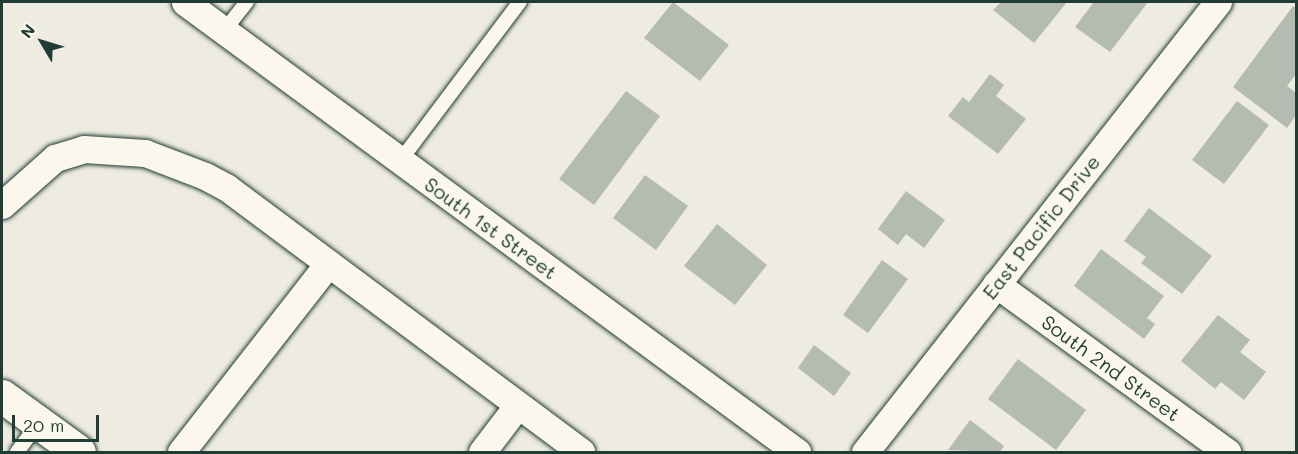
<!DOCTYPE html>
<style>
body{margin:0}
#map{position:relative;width:1298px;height:454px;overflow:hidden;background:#eeece1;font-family:Mali,sans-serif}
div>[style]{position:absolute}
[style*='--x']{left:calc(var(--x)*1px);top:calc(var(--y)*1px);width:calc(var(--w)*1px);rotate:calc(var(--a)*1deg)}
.building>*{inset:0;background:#b4bbb0}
.roads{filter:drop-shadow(0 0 2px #1f3d34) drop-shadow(0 0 2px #1f3d34)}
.lane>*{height:14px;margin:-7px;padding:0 7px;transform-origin:7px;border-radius:7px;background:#fbf7ec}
.street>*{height:27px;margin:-13.5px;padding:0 13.5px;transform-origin:13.5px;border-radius:13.5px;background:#fbf7ec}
.secondary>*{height:33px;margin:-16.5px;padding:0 16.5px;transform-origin:16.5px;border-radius:16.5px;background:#fbf7ec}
span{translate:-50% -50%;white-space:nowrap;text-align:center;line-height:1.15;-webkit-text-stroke:5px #fbf7ec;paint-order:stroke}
.street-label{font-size:20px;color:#1f3d34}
.frame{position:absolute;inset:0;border:3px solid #1f3d34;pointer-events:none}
.north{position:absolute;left:12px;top:12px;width:60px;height:60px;-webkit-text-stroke:4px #fbf7ec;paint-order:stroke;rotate:308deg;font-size:16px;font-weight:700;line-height:24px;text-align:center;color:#1f3d34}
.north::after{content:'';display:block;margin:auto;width:21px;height:27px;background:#1f3d34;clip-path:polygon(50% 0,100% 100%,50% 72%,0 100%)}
.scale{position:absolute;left:12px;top:415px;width:87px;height:27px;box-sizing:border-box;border:3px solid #1f3d34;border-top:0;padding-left:8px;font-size:18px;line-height:21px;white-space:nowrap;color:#1f3d34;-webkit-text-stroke:4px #fbf7ec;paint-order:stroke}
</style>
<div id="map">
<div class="building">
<i style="clip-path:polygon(673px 2px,729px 45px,700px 81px,644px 38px)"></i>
<i style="clip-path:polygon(1001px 2px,1067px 2px,1034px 43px,993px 10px)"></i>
<i style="clip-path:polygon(1094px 2px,1148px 2px,1110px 52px,1075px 27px)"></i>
<i style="clip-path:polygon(1293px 6px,1296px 8px,1296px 74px,1287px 86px,1296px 93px,1296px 115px,1287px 128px,1233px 87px)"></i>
<i style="clip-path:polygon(990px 74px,1004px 85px,996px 96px,1026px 119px,998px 154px,948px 116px,963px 97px,969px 102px)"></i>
<i style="clip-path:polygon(626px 91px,660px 116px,594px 205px,559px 179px)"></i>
<i style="clip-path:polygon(1237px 101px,1269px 125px,1224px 184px,1192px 160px)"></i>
<i style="clip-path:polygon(645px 175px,688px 206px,656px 250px,613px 218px)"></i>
<i style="clip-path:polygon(906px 191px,945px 220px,924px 248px,906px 234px,898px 245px,878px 229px)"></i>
<i style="clip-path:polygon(1149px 208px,1212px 256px,1182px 294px,1141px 263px,1146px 257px,1124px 241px)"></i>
<i style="clip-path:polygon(717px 224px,767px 265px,735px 305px,684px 266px)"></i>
<i style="clip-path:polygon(1101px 249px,1164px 296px,1147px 318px,1155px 324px,1144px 339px,1074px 286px)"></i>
<i style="clip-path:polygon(882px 260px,908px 279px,868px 333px,843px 315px)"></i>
<i style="clip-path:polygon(1218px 315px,1250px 340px,1240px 352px,1266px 372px,1244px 400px,1221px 382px,1215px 389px,1181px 361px)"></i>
<i style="clip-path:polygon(814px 345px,851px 373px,834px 396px,798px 368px)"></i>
<i style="clip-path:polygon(1018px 359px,1086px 410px,1056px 450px,988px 399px)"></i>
<i style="clip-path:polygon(970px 420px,1004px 446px,1000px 452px,948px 450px)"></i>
</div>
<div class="roads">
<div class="lane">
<i style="--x:224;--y:31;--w:37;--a:-52"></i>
<i style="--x:400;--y:161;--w:199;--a:-53"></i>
<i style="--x:17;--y:452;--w:36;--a:-53"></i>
</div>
<div class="street">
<i style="--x:185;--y:2;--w:760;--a:36.33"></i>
<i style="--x:2;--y:205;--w:71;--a:-41.6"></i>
<i style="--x:55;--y:158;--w:30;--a:-17"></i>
<i style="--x:84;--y:149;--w:61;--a:3.8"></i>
<i style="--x:145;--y:153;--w:64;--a:21"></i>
<i style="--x:205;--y:176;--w:24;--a:28"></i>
<i style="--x:226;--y:187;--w:443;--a:36.7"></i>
<i style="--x:996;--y:284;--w:286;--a:36"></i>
<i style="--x:181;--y:452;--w:239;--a:-52"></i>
<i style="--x:482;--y:452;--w:58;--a:-52.7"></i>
<i style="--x:865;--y:452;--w:572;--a:-51.89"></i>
</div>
<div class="secondary">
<i style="--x:2;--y:396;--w:95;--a:36"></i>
</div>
</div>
<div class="street-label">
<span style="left:1041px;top:227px;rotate:-52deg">East Pacific Drive</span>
<span style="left:491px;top:228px;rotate:36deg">South 1st Street</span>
<span style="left:1111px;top:368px;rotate:36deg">South 2nd Street</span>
</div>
<div class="frame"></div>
<div class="north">N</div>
<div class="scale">20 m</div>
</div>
